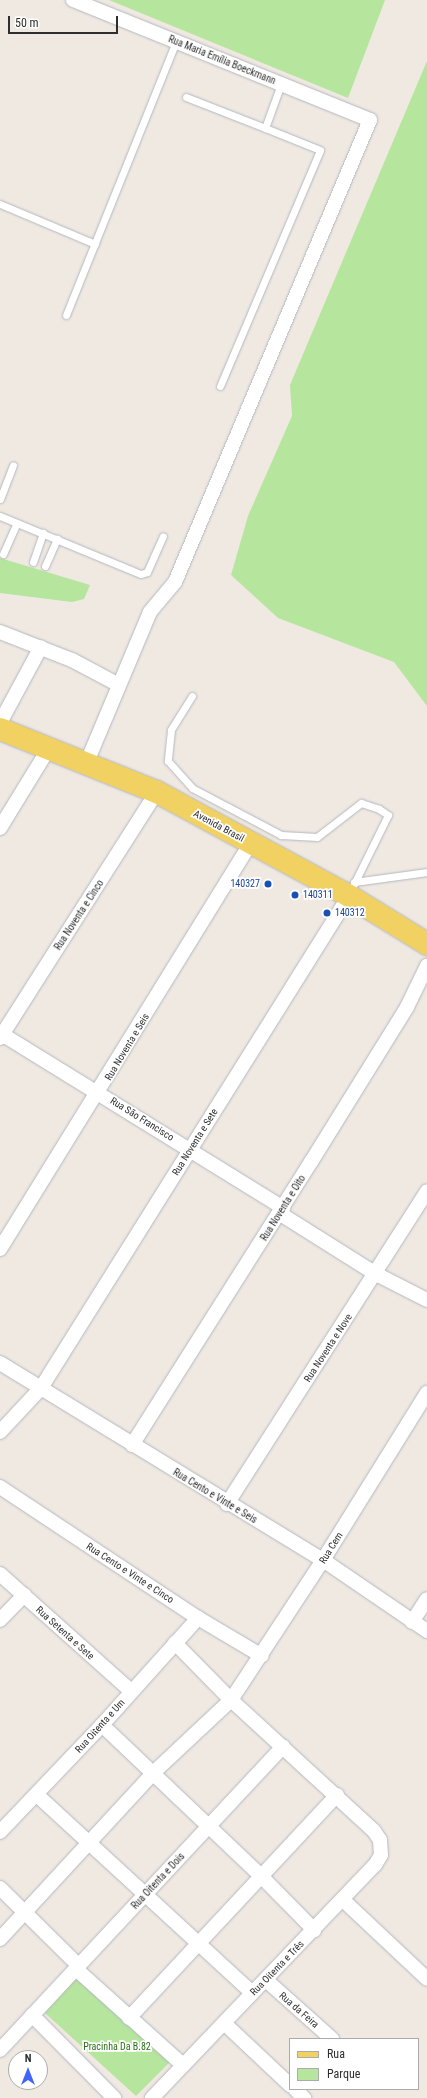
<!DOCTYPE html>
<meta charset="utf-8">
<style>
body{margin:0}
#map{position:relative;width:427px;height:2098px;overflow:hidden;background:#efe9e1;font-family:"Roboto Condensed",sans-serif}
div>[style]{position:absolute}
[style*='--x']{left:calc(var(--x)*1px);top:calc(var(--y)*1px);width:calc(var(--w)*1px);rotate:calc(var(--a)*1deg)}
.green>*{inset:0;background:#b6e59e}
.roads{filter:drop-shadow(0 0 1px #b4b7c1) drop-shadow(0 0 1px #b4b7c1)}
.service>*{height:7px;margin:-3.5px;padding:0 3.5px;transform-origin:3.5px;border-radius:3.5px;background:#fff}
.minor>*{height:14px;margin:-7px;padding:0 7px;transform-origin:7px;border-radius:7px;background:#fff}
.primary>*{height:22px;margin:-11px;padding:0 11px;transform-origin:11px;border-radius:11px;background:#f2d163}
.dots>*{width:11px;height:11px;translate:-50% -50%;box-sizing:border-box;border:2px solid #fff;border-radius:50%}
span{translate:-50% -50%;white-space:nowrap;text-align:center;line-height:1.15;-webkit-text-stroke:3.5px #fff;paint-order:stroke}
.street-label{font-size:10px;color:#2e2e2e}
.transit-label{font-size:10px;color:#164399}
.right{translate:-100% -50%;text-align:right}
.left{translate:0 -50%;text-align:left}
.park-label{font-size:10px;color:#2c6e1b}
.legend{position:absolute;left:289px;top:2038px;width:130px;height:52px;box-sizing:border-box;background:#fff;border:1px solid #ababab;margin:0;padding:5px 7px;list-style:none;font-size:12px;color:#2e2e2e}
.legend li{display:flex;align-items:center;gap:8px;height:20px}
.legend b{width:20px;border:1px solid #ababab}
.north{position:absolute;left:8px;top:2050px;width:40px;height:40px;box-sizing:border-box;background:#fff;border:1px solid #ababab;border-radius:50%;rotate:0deg;font-size:11px;font-weight:700;line-height:16px;text-align:center;color:#2e2e2e}
.north::after{content:'';display:block;margin:auto;width:14px;height:18px;background:#4264fb;clip-path:polygon(50% 0,100% 100%,50% 72%,0 100%)}
.scale{position:absolute;left:8px;top:16px;width:110px;height:18px;box-sizing:border-box;border:2px solid #2e2e2e;border-top:0;padding-left:5px;font-size:12px;line-height:14px;white-space:nowrap;color:#2e2e2e;-webkit-text-stroke:3px #fff;paint-order:stroke}
</style>
<div id="map">
<div class="green">
<i style="clip-path:polygon(109px 0,385px 0,348px 98px)"></i>
<i style="clip-path:polygon(427px 61px,427px 706px,394px 662px,278px 618px,231px 575px,248px 516px,292px 416px,290px 385px)"></i>
<i style="clip-path:polygon(0 558px,90px 585px,84px 599px,72px 602px,0 593px)"></i>
<i style="clip-path:polygon(77px 1977px,170px 2062px,136px 2096px,45px 2013px)"></i>
</div>
<div class="roads">
<div class="service">
<i style="--x:186;--y:97;--w:85;--a:21.4"></i>
<i style="--x:0;--y:204;--w:103;--a:22.8"></i>
<i style="--x:66;--y:315;--w:294;--a:-68.1"></i>
<i style="--x:220;--y:386;--w:256;--a:-67"></i>
<i style="--x:320;--y:150;--w:59;--a:-158.2"></i>
<i style="--x:265;--y:128;--w:47;--a:-70"></i>
<i style="--x:0;--y:499;--w:36;--a:-69"></i>
<i style="--x:0;--y:516;--w:152;--a:22.4"></i>
<i style="--x:141;--y:574;--w:6;--a:-18"></i>
<i style="--x:147;--y:572;--w:39;--a:-66"></i>
<i style="--x:3;--y:554;--w:34;--a:-66"></i>
<i style="--x:33;--y:562;--w:31;--a:-71"></i>
<i style="--x:45;--y:566;--w:30;--a:-66"></i>
<i style="--x:192;--y:696;--w:40;--a:122"></i>
<i style="--x:171;--y:730;--w:31;--a:96"></i>
<i style="--x:168;--y:761;--w:36;--a:48"></i>
<i style="--x:192;--y:788;--w:101;--a:27.8"></i>
<i style="--x:281;--y:835;--w:36;--a:3"></i>
<i style="--x:317;--y:837;--w:56;--a:-37.7"></i>
<i style="--x:361;--y:803;--w:19;--a:18"></i>
<i style="--x:379;--y:809;--w:11;--a:34"></i>
<i style="--x:388;--y:815;--w:88;--a:116.3"></i>
<i style="--x:354;--y:882;--w:74;--a:-7.8"></i>
</div>
<div class="minor">
<i style="--x:73;--y:0;--w:320;--a:22"></i>
<i style="--x:370;--y:120;--w:501;--a:112.88"></i>
<i style="--x:175;--y:582;--w:39;--a:130"></i>
<i style="--x:150;--y:612;--w:163;--a:112.8"></i>
<i style="--x:0;--y:632;--w:77;--a:21.3"></i>
<i style="--x:72;--y:660;--w:53;--a:28"></i>
<i style="--x:0;--y:723;--w:86;--a:-61.7"></i>
<i style="--x:0;--y:828;--w:94;--a:-58.5"></i>
<i style="--x:0;--y:1033;--w:333;--a:31.7"></i>
<i style="--x:0;--y:1038;--w:292;--a:-57.5"></i>
<i style="--x:279;--y:1213;--w:115;--a:32.2"></i>
<i style="--x:376;--y:1274;--w:57;--a:27"></i>
<i style="--x:0;--y:1249;--w:477;--a:-58.3"></i>
<i style="--x:0;--y:1363;--w:378;--a:31.4"></i>
<i style="--x:323;--y:1560;--w:126;--a:34.3"></i>
<i style="--x:0;--y:1432;--w:60;--a:-47"></i>
<i style="--x:41;--y:1388;--w:580;--a:-57.95"></i>
<i style="--x:132;--y:1445;--w:335;--a:-57.7"></i>
<i style="--x:311;--y:1162;--w:182;--a:-58.2"></i>
<i style="--x:407;--y:1007;--w:46;--a:-64"></i>
<i style="--x:0;--y:1487;--w:237;--a:33.5"></i>
<i style="--x:198;--y:1618;--w:74;--a:30.7"></i>
<i style="--x:227;--y:1504;--w:371;--a:-57.4"></i>
<i style="--x:0;--y:1574;--w:176;--a:41.8"></i>
<i style="--x:0;--y:1620;--w:35;--a:-46"></i>
<i style="--x:412;--y:1622;--w:27;--a:-57"></i>
<i style="--x:102;--y:1725;--w:219;--a:43.5"></i>
<i style="--x:261;--y:1876;--w:76;--a:45.5"></i>
<i style="--x:37;--y:1795;--w:292;--a:42.6"></i>
<i style="--x:0;--y:1832;--w:148;--a:-46.4"></i>
<i style="--x:102;--y:1725;--w:144;--a:-48.1"></i>
<i style="--x:0;--y:1888;--w:111;--a:44.6"></i>
<i style="--x:343;--y:1900;--w:115;--a:43.2"></i>
<i style="--x:0;--y:1939;--w:224;--a:-47.3"></i>
<i style="--x:152;--y:1774;--w:108;--a:-43.1"></i>
<i style="--x:231;--y:1700;--w:168;--a:-56.7"></i>
<i style="--x:323;--y:1560;--w:197;--a:-58.1"></i>
<i style="--x:76;--y:1969;--w:144;--a:41.9"></i>
<i style="--x:266;--y:1980;--w:89;--a:41.8"></i>
<i style="--x:32;--y:2015;--w:117;--a:45.3"></i>
<i style="--x:129;--y:2018;--w:305;--a:-47"></i>
<i style="--x:224;--y:2023;--w:91;--a:43.2"></i>
<i style="--x:0;--y:2050;--w:415;--a:-47"></i>
<i style="--x:295;--y:2089;--w:13;--a:45"></i>
<i style="--x:152;--y:2098;--w:323;--a:-46.3"></i>
<i style="--x:375;--y:1865;--w:12;--a:-59"></i>
<i style="--x:381;--y:1855;--w:15;--a:-94"></i>
<i style="--x:380;--y:1840;--w:11;--a:-124"></i>
<i style="--x:374;--y:1831;--w:194;--a:-137.5"></i>
<i style="--x:231;--y:1700;--w:80;--a:-134.5"></i>
</div>
<div class="primary">
<i style="--x:0;--y:729;--w:169;--a:21.9"></i>
<i style="--x:157;--y:792;--w:218;--a:28.4"></i>
<i style="--x:349;--y:896;--w:92;--a:31.6"></i>
</div>
</div>
<div class="dots">
<i style="left:268px;top:884px;background:#1a4fb4"></i>
<i style="left:295px;top:895px;background:#1a4fb4"></i>
<i style="left:327px;top:913px;background:#1a4fb4"></i>
</div>
<div class="street-label">
<span style="left:222px;top:60px;rotate:22deg">Rua Maria Emília Boeckmann</span>
<span style="left:219px;top:826px;rotate:28deg">Avenida Brasil</span>
<span style="left:79px;top:915px;rotate:-57deg">Rua Noventa e Cinco</span>
<span style="left:127px;top:1047px;rotate:-59deg">Rua Noventa e Seis</span>
<span style="left:142px;top:1119px;rotate:32deg">Rua São Francisco</span>
<span style="left:195px;top:1142px;rotate:-58deg">Rua Noventa e Sete</span>
<span style="left:283px;top:1208px;rotate:-58deg">Rua Noventa e Oito</span>
<span style="left:328px;top:1348px;rotate:-57deg">Rua Noventa e Nove</span>
<span style="left:215px;top:1496px;rotate:31deg">Rua Cento e Vinte e Seis</span>
<span style="left:331px;top:1548px;rotate:-58deg">Rua Cem</span>
<span style="left:130px;top:1573px;rotate:33deg">Rua Cento e Vinte e Cinco</span>
<span style="left:65px;top:1633px;rotate:42deg">Rua Setenta e Sete</span>
<span style="left:100px;top:1726px;rotate:-48deg">Rua Oitenta e Um</span>
<span style="left:158px;top:1881px;rotate:-47deg">Rua Oitenta e Dois</span>
<span style="left:277px;top:1968px;rotate:-46deg">Rua Oitenta e Três</span>
<span style="left:299px;top:2010px;rotate:41deg">Rua da Feira</span>
</div>
<div class="transit-label">
<span class="right" style="left:260px;top:884px">140327</span>
<span class="left" style="left:303px;top:895px">140311</span>
<span class="left" style="left:335px;top:913px">140312</span>
</div>
<div class="park-label">
<span style="left:117px;top:2047px">Pracinha Da B.82</span>
</div>
<ul class="legend">
<li><b style="height:5px;background:#f2d163"></b>Rua</li>
<li><b style="height:11px;background:#b6e59e"></b>Parque</li>
</ul>
<div class="north">N</div>
<div class="scale">50 m</div>
</div>
